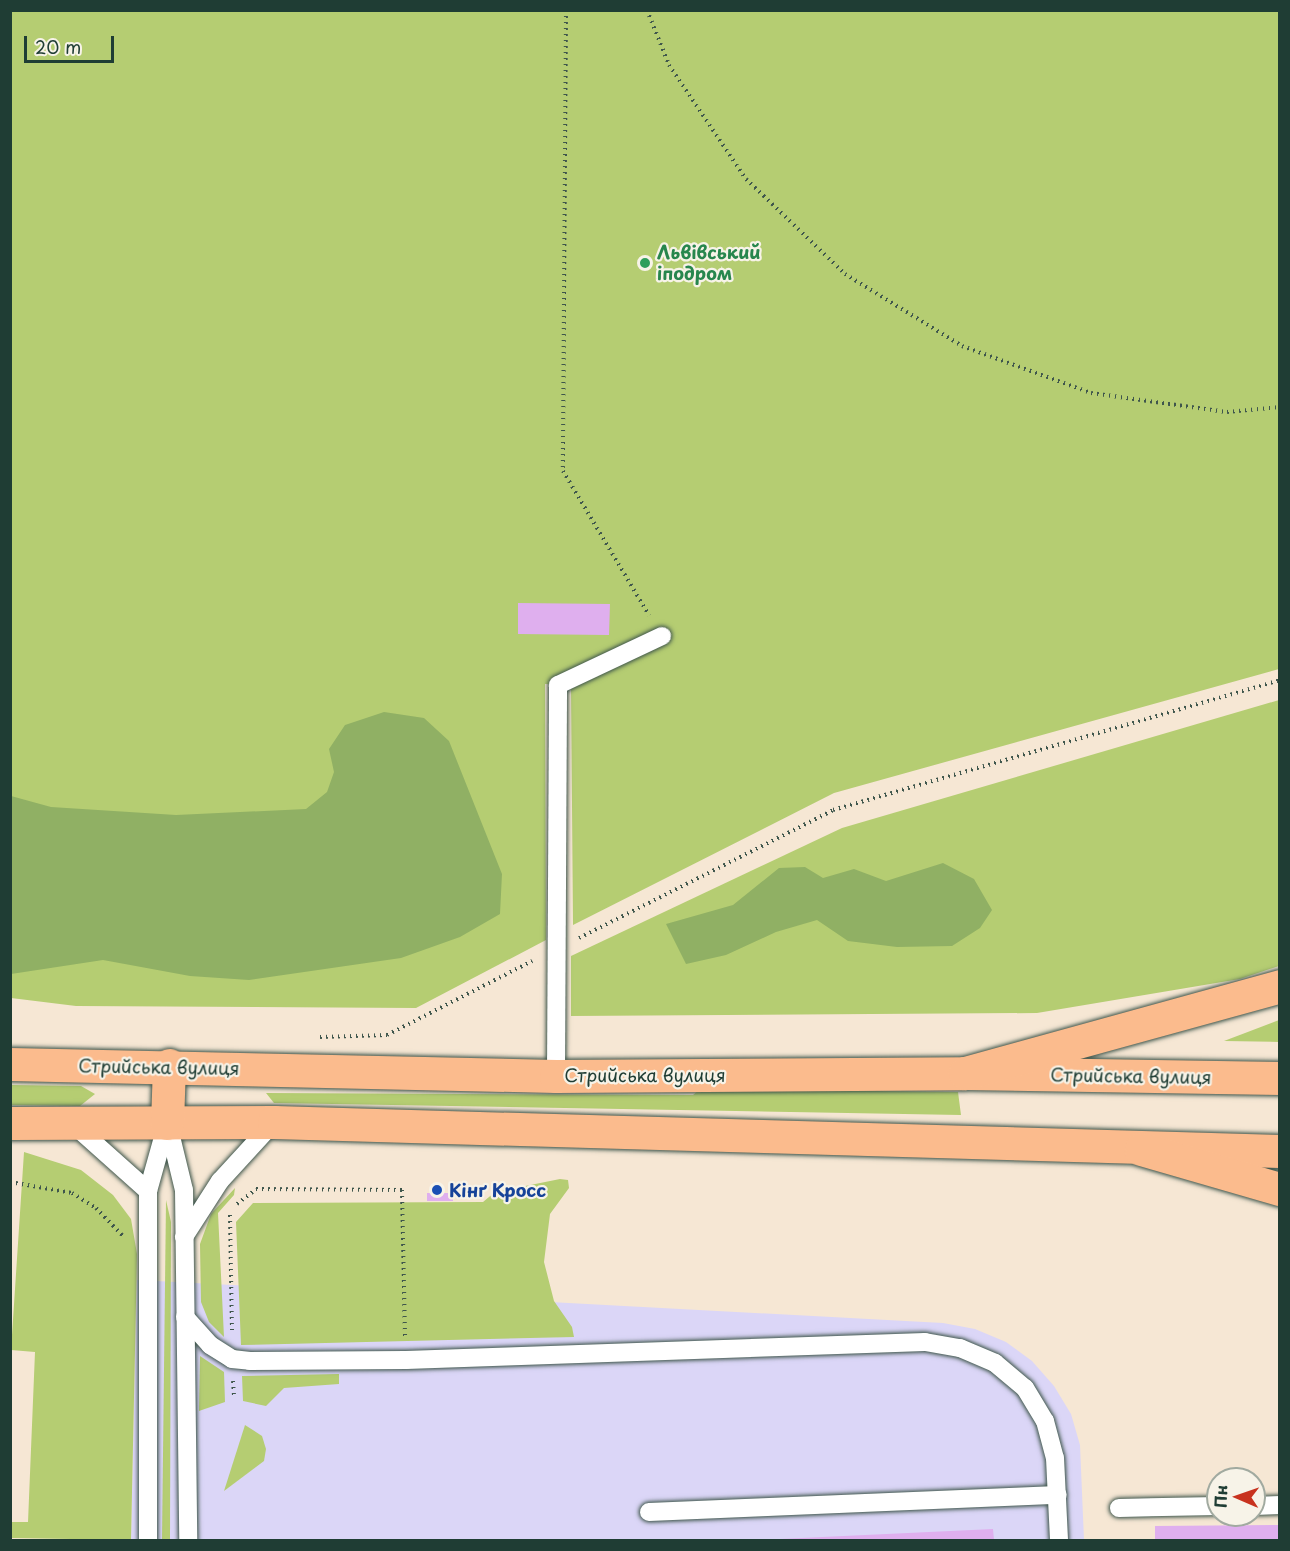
<!DOCTYPE html>
<meta charset="utf-8">
<style>
body{margin:0}
#map{position:relative;width:1290px;height:1551px;overflow:hidden;background:#f6e7d4;font-family:"Playpen Sans",sans-serif}
div>[style]{position:absolute}
[style*='--x']{left:calc(var(--x)*1px);top:calc(var(--y)*1px);width:calc(var(--w)*1px);rotate:calc(var(--a)*1deg)}
.built>*{inset:0;background:#dbd6f7}
.green>*{inset:0;background:#b5cd72}
.forest>*{inset:0;background:#90b064}
.building>*{inset:0;background:#dfafee}
.path>*{height:4px;margin-top:-2px;transform-origin:0;background:repeating-linear-gradient(90deg,#3f564c 0 1.5px,transparent 0 6px)}
.roads{filter:drop-shadow(0 0 2px #3f564c) drop-shadow(0 0 2px #3f564c)}
.service>*{height:18px;margin:-9px;padding:0 9px;transform-origin:9px;border-radius:9px;background:#fff}
.primary>*{height:33px;margin:-16.5px;padding:0 16.5px;transform-origin:16.5px;border-radius:16.5px;background:#fbbb8d}
.trunk>*{height:33px;margin:-16.5px;padding:0 16.5px;transform-origin:16.5px;border-radius:16.5px;background:#fbbb8d}
.dots>*{width:16px;height:16px;translate:-50% -50%;box-sizing:border-box;border:3px solid #f7f3e8;border-radius:50%}
span{translate:-50% -50%;white-space:nowrap;text-align:center;line-height:1.15;-webkit-text-stroke:4.5px #f7f3e8;paint-order:stroke}
.leisure-label{font-size:18px;color:#27864d;font-weight:700}
.left{translate:0 -50%;text-align:left}
.street-label{font-size:18px;color:#1f3d34}
.transit-label{font-size:18px;color:#164399;font-weight:700}
.frame{position:absolute;inset:0;border:12px solid #1f3d34;pointer-events:none}
.north{position:absolute;left:1206px;top:1467px;width:60px;height:60px;box-sizing:border-box;background:#f7f3e8;border:2px solid #a1aaa0;border-radius:50%;rotate:272deg;font-size:16px;font-weight:700;line-height:24px;text-align:center;color:#1f3d34}
.north::after{content:'';display:block;margin:auto;width:21px;height:27px;background:#c8321e;clip-path:polygon(50% 0,100% 100%,50% 72%,0 100%)}
.scale{position:absolute;left:24px;top:36px;width:90px;height:27px;box-sizing:border-box;border:3px solid #1f3d34;border-top:0;padding-left:8px;font-size:18px;line-height:21px;white-space:nowrap;color:#1f3d34;-webkit-text-stroke:4px #f7f3e8;paint-order:stroke}
</style>
<div id="map">
<div class="built">
<i style="clip-path:polygon(137px 1280px,943px 1323px,975px 1329px,1006px 1342px,1032px 1361px,1054px 1386px,1071px 1414px,1080px 1445px,1084px 1540px,131px 1540px)"></i>
</div>
<div class="green">
<i style="clip-path:polygon(11px 11px,1279px 11px,1279px 669px,834px 793px,573px 925px,571px 685px,545px 684px,546px 940px,416px 1008px,76px 1006px,11px 998px)"></i>
<i style="clip-path:polygon(1279px 700px,1279px 966px,1240px 979px,1037px 1013px,571px 1016px,571px 956px,842px 828px)"></i>
<i style="clip-path:polygon(1279px 1020px,1279px 1042px,1224px 1041px)"></i>
<i style="clip-path:polygon(11px 1085px,81px 1086px,95px 1094px,80px 1106px,11px 1105px)"></i>
<i style="clip-path:polygon(700px 1089px,958px 1092px,961px 1115px,274px 1103px,266px 1093px,693px 1095px)"></i>
<i style="clip-path:polygon(24px 1152px,81px 1170px,113px 1195px,131px 1219px,137px 1254px,131px 1540px,11px 1538px,11px 1522px,28px 1522px,35px 1352px,11px 1350px)"></i>
<i style="clip-path:polygon(560px 1179px,568px 1180px,569px 1188px,550px 1214px,544px 1262px,554px 1301px,572px 1327px,574px 1337px,241px 1345px,236px 1222px,253px 1203px,483px 1202px,495px 1192px)"></i>
<i style="clip-path:polygon(235px 1188px,234px 1195px,218px 1213px,224px 1337px,209px 1322px,201px 1302px,200px 1244px,211px 1214px)"></i>
<i style="clip-path:polygon(166px 1200px,171px 1222px,170px 1540px,162px 1540px)"></i>
<i style="clip-path:polygon(200px 1356px,224px 1372px,225px 1402px,199px 1411px)"></i>
<i style="clip-path:polygon(339px 1374px,339px 1384px,284px 1388px,266px 1406px,243px 1401px,242px 1376px)"></i>
<i style="clip-path:polygon(245px 1425px,262px 1436px,266px 1449px,264px 1461px,224px 1491px)"></i>
</div>
<div class="forest">
<i style="clip-path:polygon(384px 712px,424px 718px,449px 741px,502px 874px,500px 914px,460px 937px,401px 958px,249px 980px,190px 976px,103px 960px,11px 974px,11px 796px,51px 807px,176px 815px,306px 809px,327px 792px,334px 772px,329px 749px,345px 725px)"></i>
<i style="clip-path:polygon(943px 863px,974px 879px,992px 910px,980px 928px,952px 946px,897px 947px,848px 941px,817px 920px,776px 932px,726px 955px,686px 964px,666px 924px,733px 905px,779px 868px,805px 867px,823px 878px,854px 869px,886px 881px)"></i>
</div>
<div class="building">
<i style="clip-path:polygon(518px 603px,610px 604px,609px 635px,518px 634px)"></i>
<i style="clip-path:polygon(427px 1193px,453px 1193px,453px 1201px,427px 1201px)"></i>
<i style="clip-path:polygon(1280px 1525px,1280px 1540px,1155px 1540px,1155px 1526px)"></i>
<i style="clip-path:polygon(993px 1529px,994px 1540px,780px 1540px,780px 1539px)"></i>
</div>
<div class="path">
<i style="--x:566;--y:10;--w:461;--a:90.4"></i>
<i style="--x:563;--y:471;--w:168;--a:59.2"></i>
<i style="--x:647;--y:10;--w:59;--a:68.2"></i>
<i style="--x:669;--y:65;--w:138;--a:56"></i>
<i style="--x:746;--y:179;--w:137;--a:43.8"></i>
<i style="--x:845;--y:274;--w:137;--a:31.6"></i>
<i style="--x:962;--y:346;--w:137;--a:20"></i>
<i style="--x:1091;--y:393;--w:137;--a:8"></i>
<i style="--x:1227;--y:412;--w:53;--a:-5.4"></i>
<i style="--x:579;--y:938;--w:284;--a:-26.7"></i>
<i style="--x:833;--y:810;--w:466;--a:-16.2"></i>
<i style="--x:320;--y:1037;--w:67;--a:-1.7"></i>
<i style="--x:387;--y:1035;--w:163;--a:-27"></i>
<i style="--x:10;--y:1182;--w:63;--a:10.1"></i>
<i style="--x:72;--y:1193;--w:28;--a:32"></i>
<i style="--x:96;--y:1208;--w:40;--a:46"></i>
<i style="--x:237;--y:1204;--w:24;--a:-38"></i>
<i style="--x:256;--y:1189;--w:146;--a:0.4"></i>
<i style="--x:402;--y:1190;--w:148;--a:88.8"></i>
<i style="--x:230;--y:1215;--w:115;--a:89"></i>
<i style="--x:233;--y:1381;--w:14;--a:86"></i>
</div>
<div class="roads">
<div class="service">
<i style="--x:556;--y:1076;--w:391;--a:-89.7"></i>
<i style="--x:558;--y:685;--w:115;--a:-25.2"></i>
<i style="--x:73;--y:1124;--w:101;--a:41.8"></i>
<i style="--x:168;--y:1124;--w:68;--a:76.4"></i>
<i style="--x:184;--y:1190;--w:350;--a:89.3"></i>
<i style="--x:184;--y:1237;--w:67;--a:-57.3"></i>
<i style="--x:220;--y:1181;--w:80;--a:-47.5"></i>
<i style="--x:185;--y:1317;--w:38;--a:48"></i>
<i style="--x:210;--y:1345;--w:26;--a:32"></i>
<i style="--x:232;--y:1359;--w:18;--a:6"></i>
<i style="--x:250;--y:1361;--w:156;--a:-0.4"></i>
<i style="--x:406;--y:1360;--w:519;--a:-1.99"></i>
<i style="--x:925;--y:1342;--w:36;--a:10"></i>
<i style="--x:960;--y:1348;--w:38;--a:23"></i>
<i style="--x:995;--y:1363;--w:39;--a:40"></i>
<i style="--x:1025;--y:1388;--w:39;--a:59"></i>
<i style="--x:1045;--y:1421;--w:38;--a:75"></i>
<i style="--x:1055;--y:1458;--w:82;--a:87.2"></i>
<i style="--x:1254;--y:1506;--w:26;--a:-2"></i>
<i style="--x:1119;--y:1508;--w:99;--a:-1.2"></i>
<i style="--x:649;--y:1512;--w:409;--a:-2.4"></i>
<i style="--x:148;--y:1540;--w:349;--a:-90"></i>
<i style="--x:148;--y:1191;--w:71;--a:-74.4"></i>
</div>
<div class="primary">
<i style="--x:10;--y:1064;--w:546;--a:1.26"></i>
<i style="--x:556;--y:1076;--w:409;--a:-0.4"></i>
<i style="--x:965;--y:1073;--w:315;--a:0.9"></i>
<i style="--x:10;--y:1123;--w:264;--a:-0.2"></i>
<i style="--x:274;--y:1122;--w:1006;--a:1.65"></i>
<i style="--x:167;--y:1123;--w:58;--a:-88"></i>
</div>
<div class="trunk">
<i style="--x:965;--y:1073;--w:327;--a:-15.4"></i>
<i style="--x:1141;--y:1149;--w:145;--a:16.1"></i>
</div>
</div>
<div class="dots">
<i style="left:645px;top:263px;background:#2e9e5b"></i>
<i style="left:437px;top:1190px;background:#1a4fb4"></i>
</div>
<div class="leisure-label">
<span class="left" style="left:657px;top:263px">Львівський<br>іподром</span>
</div>
<div class="street-label">
<span style="left:159px;top:1067px;rotate:1deg">Стрийська вулиця</span>
<span style="left:645px;top:1075px">Стрийська вулиця</span>
<span style="left:1131px;top:1076px;rotate:1deg">Стрийська вулиця</span>
</div>
<div class="transit-label">
<span class="left" style="left:449px;top:1190px">Кінґ Кросс</span>
</div>
<div class="frame"></div>
<div class="north">Пн</div>
<div class="scale">20 m</div>
</div>
